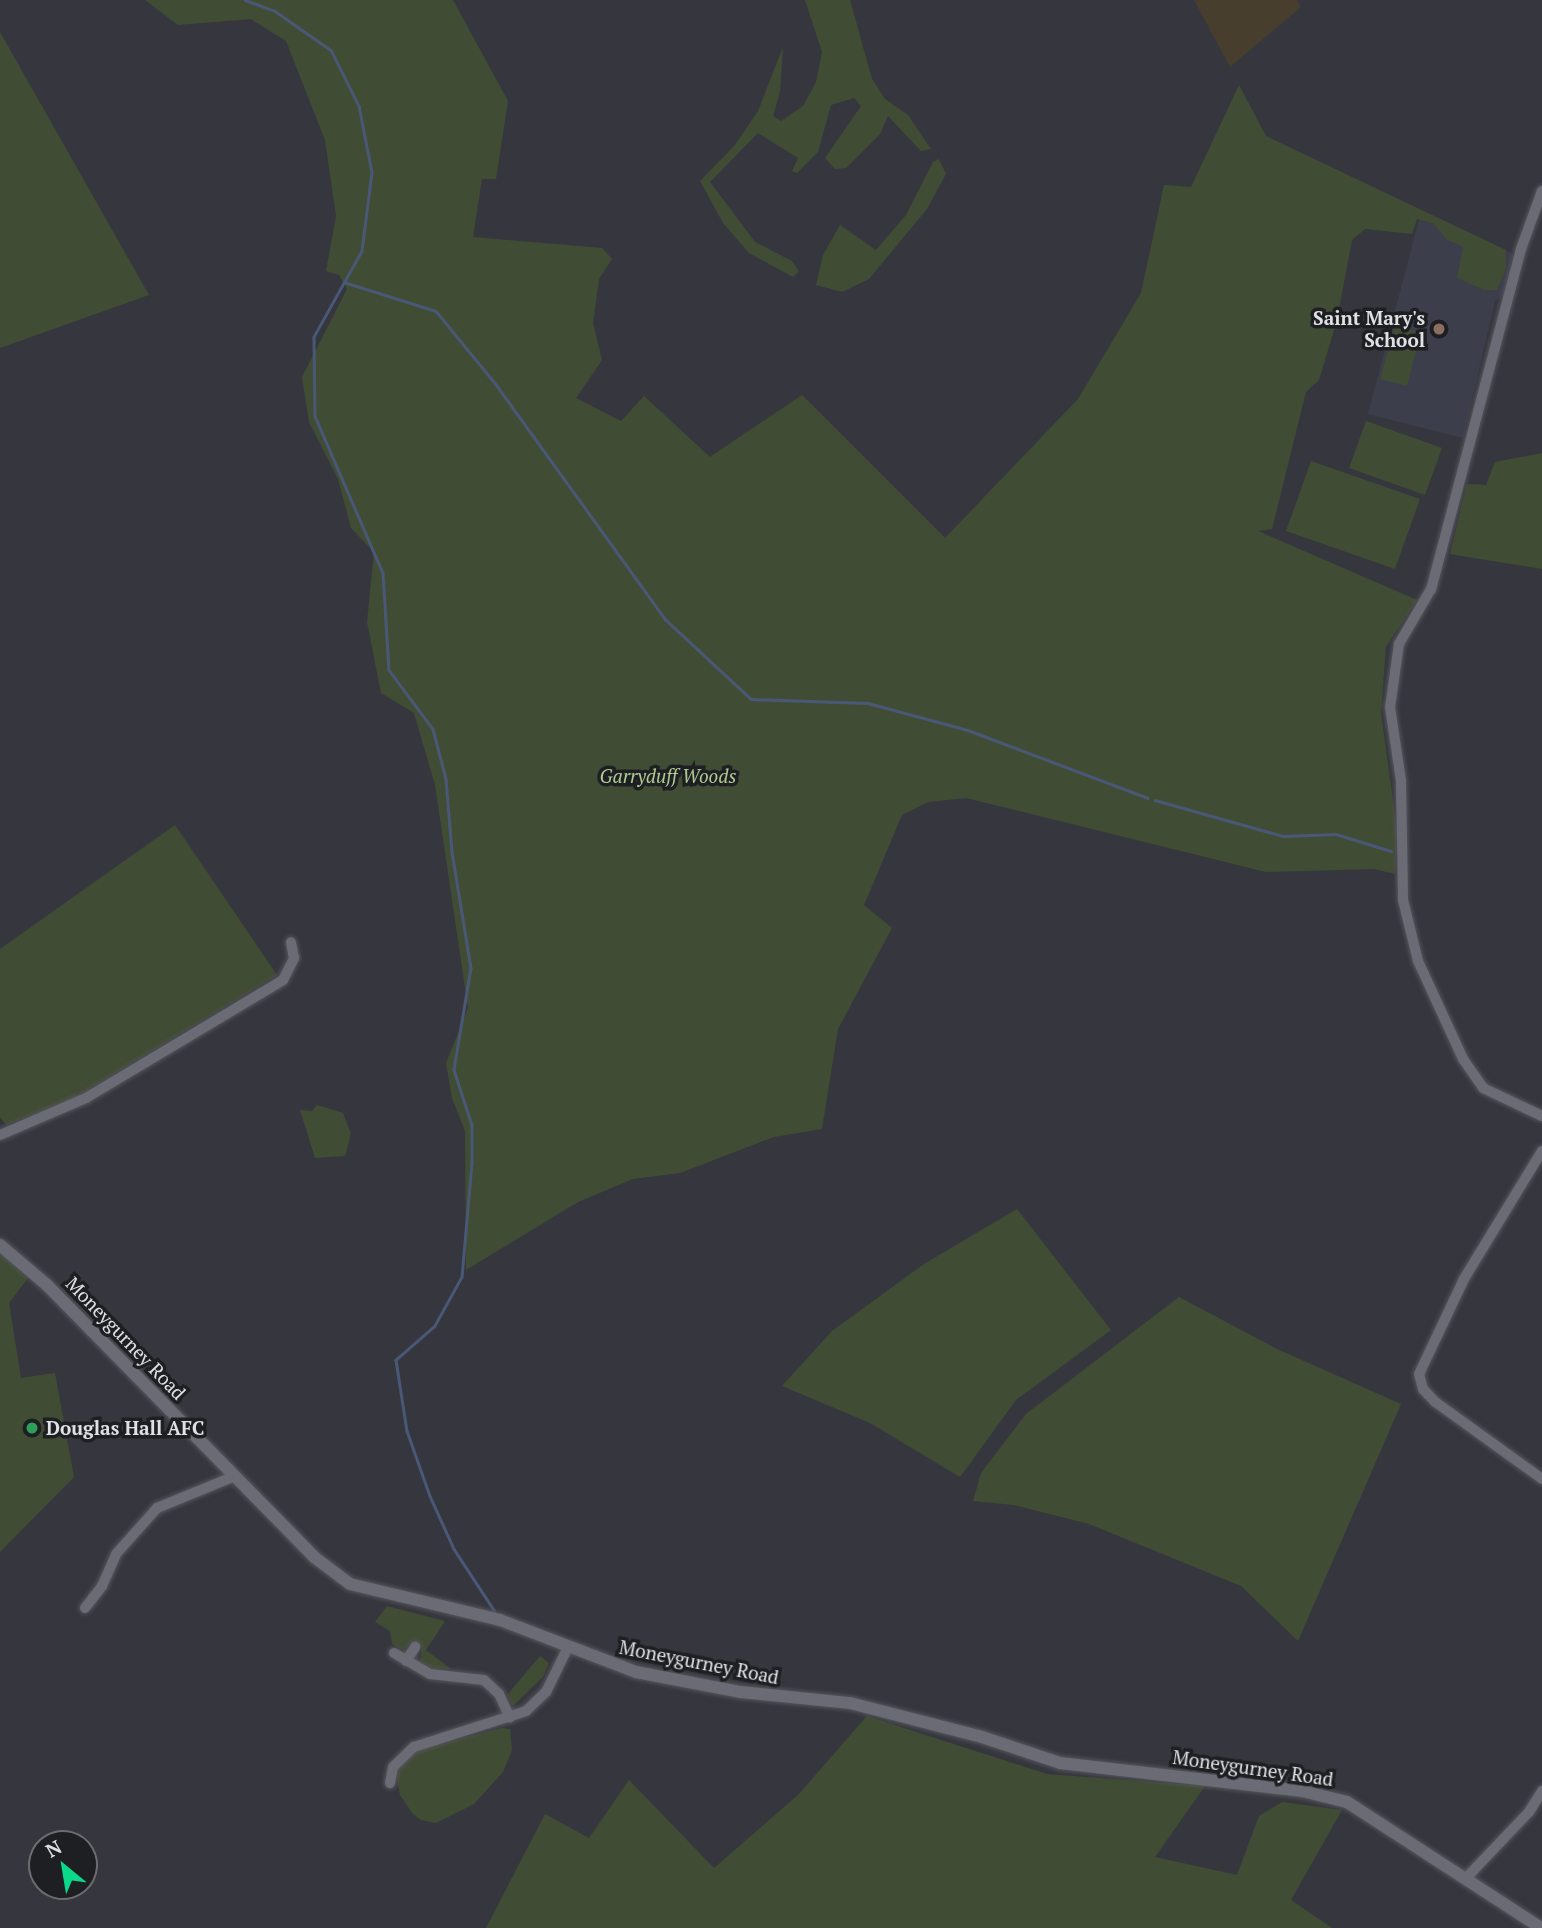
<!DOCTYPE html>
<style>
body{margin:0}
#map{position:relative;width:1542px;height:1928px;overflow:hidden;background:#36373e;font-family:"PT Serif",serif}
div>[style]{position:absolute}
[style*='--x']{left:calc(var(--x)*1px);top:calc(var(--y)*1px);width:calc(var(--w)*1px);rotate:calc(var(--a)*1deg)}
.industrial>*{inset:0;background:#473e2d}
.built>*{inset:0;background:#3d3e4c}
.green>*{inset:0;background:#414c34}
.stream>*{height:2.5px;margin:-1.25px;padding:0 1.25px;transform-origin:1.25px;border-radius:1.25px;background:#495876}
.roads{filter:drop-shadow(0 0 2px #54555b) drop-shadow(0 0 2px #54555b)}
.minor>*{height:10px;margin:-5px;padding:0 5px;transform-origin:5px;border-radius:5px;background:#6a6b74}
.tertiary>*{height:12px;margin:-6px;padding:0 6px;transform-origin:6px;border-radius:6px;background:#6a6b74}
.dots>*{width:19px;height:19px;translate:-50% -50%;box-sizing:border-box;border:4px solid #1e1f22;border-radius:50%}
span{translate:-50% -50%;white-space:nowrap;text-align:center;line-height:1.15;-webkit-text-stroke:7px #1e1f22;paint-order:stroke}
.poi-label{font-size:19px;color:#e0e1e5;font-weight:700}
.right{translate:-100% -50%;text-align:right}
.left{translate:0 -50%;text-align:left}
.park-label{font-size:19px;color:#b0ca91;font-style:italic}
.street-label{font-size:19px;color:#e0e1e5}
.north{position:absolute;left:28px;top:1830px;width:70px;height:70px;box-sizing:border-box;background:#1e1f22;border:2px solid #6c6d70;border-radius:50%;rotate:330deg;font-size:19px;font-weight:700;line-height:28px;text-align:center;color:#e0e1e5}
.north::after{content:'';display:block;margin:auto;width:24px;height:32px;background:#0ad98b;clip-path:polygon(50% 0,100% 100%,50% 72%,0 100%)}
</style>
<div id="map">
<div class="industrial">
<i style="clip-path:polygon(1194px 0,1297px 0,1301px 7px,1230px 67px)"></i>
</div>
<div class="built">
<i style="clip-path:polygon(1421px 212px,1513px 254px,1503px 295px,1495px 301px,1463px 438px,1368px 414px)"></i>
</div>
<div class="green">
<i style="clip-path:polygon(145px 0,453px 0,508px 101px,496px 179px,482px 179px,473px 237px,602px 248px,612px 259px,599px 279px,593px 323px,602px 360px,576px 398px,621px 421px,644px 396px,710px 457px,802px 395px,945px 538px,1078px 399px,1141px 293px,1164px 185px,1191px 187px,1239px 85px,1266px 136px,1506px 250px,1506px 268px,1497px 290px,1484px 290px,1457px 278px,1463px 247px,1446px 239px,1433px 223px,1417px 219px,1412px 234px,1365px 229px,1352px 240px,1337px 320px,1319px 380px,1306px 392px,1272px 529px,1258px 531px,1417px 600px,1386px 647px,1381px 713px,1397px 830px,1395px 874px,1374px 869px,1266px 872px,966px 798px,928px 802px,902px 815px,864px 905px,892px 928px,838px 1029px,822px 1129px,774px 1137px,680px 1173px,633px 1179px,578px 1202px,466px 1270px,465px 1131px,452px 1098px,446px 1063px,468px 1008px,435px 785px,414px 713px,381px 693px,367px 622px,374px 552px,351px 528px,338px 479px,309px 422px,302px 377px,347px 289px,339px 275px,326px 271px,336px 216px,325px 140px,286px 41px,251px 19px,178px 25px)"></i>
<i style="clip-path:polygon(805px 0,850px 0,872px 79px,885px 99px,908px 115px,931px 149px,921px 151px,888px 116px,880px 134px,846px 168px,835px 169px,825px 158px,861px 106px,854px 98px,831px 105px,818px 152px,797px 173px,792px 171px,798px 158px,758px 133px,710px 182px,755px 242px,792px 261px,799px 271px,793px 277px,749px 253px,723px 223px,700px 181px,735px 145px,758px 111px,783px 47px,780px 92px,773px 116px,781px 121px,803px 106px,816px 82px,822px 52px)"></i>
<i style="clip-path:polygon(0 32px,149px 295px,0 348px)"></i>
<i style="clip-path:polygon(939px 159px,946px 174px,927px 209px,869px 279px,842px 292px,816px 285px,823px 255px,840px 225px,876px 250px,906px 215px,933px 162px)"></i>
<i style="clip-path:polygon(1395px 325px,1421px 332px,1407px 386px,1380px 379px)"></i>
<i style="clip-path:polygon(1366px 421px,1442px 448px,1425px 495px,1349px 468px)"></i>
<i style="clip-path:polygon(1542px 453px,1542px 569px,1450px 554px,1467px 484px,1486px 485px,1495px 462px)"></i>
<i style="clip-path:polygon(1311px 461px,1420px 499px,1395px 569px,1286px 531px)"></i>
<i style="clip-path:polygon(175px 825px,277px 975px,73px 1099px,6px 1125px,0 1117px,0 949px)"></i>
<i style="clip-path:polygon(317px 1105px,343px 1113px,351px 1134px,345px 1156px,315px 1158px,300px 1110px,312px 1111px)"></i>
<i style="clip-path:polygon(1017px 1209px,1111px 1330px,1016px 1400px,960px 1477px,870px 1423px,782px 1386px,832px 1331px,924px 1264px)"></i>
<i style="clip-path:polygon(0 1251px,28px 1278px,9px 1303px,21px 1378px,55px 1373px,74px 1477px,0 1552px)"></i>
<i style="clip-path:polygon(1179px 1297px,1277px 1349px,1401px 1404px,1298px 1641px,1241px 1586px,1089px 1524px,1014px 1505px,973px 1501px,981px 1473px,1026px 1414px)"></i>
<i style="clip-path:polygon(387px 1606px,445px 1621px,426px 1650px,451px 1669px,435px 1669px,420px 1662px,422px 1648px,412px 1642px,404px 1650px,392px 1644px,390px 1631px,375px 1622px)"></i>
<i style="clip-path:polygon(540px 1656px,549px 1663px,543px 1677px,513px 1706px,507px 1695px)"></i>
<i style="clip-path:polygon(867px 1716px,1047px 1774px,1205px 1786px,1155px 1857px,1237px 1875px,1259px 1816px,1282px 1802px,1342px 1810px,1291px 1900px,1332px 1928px,486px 1928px,545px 1814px,589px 1838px,629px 1780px,714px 1868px,798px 1795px)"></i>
<i style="clip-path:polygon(502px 1728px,510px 1729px,512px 1750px,503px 1772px,474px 1804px,436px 1823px,421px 1820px,413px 1814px,400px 1795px,397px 1779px,399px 1767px,413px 1751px)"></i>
</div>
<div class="stream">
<i style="--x:245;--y:0;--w:32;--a:20"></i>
<i style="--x:275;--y:11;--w:68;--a:34.9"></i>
<i style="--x:331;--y:50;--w:63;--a:63.4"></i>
<i style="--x:359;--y:106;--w:67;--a:78.9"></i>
<i style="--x:372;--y:172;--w:80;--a:97.2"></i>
<i style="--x:362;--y:251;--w:98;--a:119.2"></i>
<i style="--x:314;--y:337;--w:79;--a:89.3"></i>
<i style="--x:315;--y:416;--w:171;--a:66.6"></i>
<i style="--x:383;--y:573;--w:97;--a:86.5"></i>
<i style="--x:389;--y:670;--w:74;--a:53.3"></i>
<i style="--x:433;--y:729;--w:52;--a:75.4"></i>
<i style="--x:446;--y:779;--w:73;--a:85.3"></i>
<i style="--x:452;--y:852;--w:118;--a:80.7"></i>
<i style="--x:471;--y:968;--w:103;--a:99.5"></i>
<i style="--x:454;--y:1070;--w:58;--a:71.9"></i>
<i style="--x:472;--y:1125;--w:38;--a:90"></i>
<i style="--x:472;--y:1163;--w:114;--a:95"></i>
<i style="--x:462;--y:1277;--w:56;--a:118.9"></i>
<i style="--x:435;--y:1326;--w:52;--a:138.9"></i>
<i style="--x:396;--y:1360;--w:72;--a:81.2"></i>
<i style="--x:407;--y:1431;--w:69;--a:70.5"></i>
<i style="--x:430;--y:1496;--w:58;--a:65.6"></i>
<i style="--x:454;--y:1549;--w:73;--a:56.7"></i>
<i style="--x:344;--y:282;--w:96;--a:17.5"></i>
<i style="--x:436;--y:311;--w:93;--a:50.7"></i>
<i style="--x:495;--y:383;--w:291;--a:54.2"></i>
<i style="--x:665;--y:619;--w:117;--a:42.9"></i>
<i style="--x:751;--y:699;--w:117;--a:2"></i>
<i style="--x:868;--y:703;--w:104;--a:15.1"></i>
<i style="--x:968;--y:730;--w:192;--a:20.7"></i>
<i style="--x:1155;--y:800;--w:133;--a:15.7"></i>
<i style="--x:1283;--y:836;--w:53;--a:-2.2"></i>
<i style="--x:1336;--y:834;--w:58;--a:17.2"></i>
</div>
<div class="roads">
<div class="minor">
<i style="--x:1542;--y:191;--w:62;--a:109.9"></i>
<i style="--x:1521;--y:249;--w:352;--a:104.8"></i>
<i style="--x:1431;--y:589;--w:64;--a:120.2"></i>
<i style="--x:1399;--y:644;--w:64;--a:98.1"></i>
<i style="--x:1390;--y:707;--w:75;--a:81.5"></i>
<i style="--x:1401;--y:781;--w:119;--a:89"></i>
<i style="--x:1403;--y:900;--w:63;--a:76.2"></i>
<i style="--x:1418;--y:961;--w:108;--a:65.3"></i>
<i style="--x:1463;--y:1059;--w:35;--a:55"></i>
<i style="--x:1483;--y:1088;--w:65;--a:25.4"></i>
<i style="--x:0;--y:1135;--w:94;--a:-23.3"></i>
<i style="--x:86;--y:1098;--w:230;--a:-30.9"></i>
<i style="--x:283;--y:980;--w:25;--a:-63"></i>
<i style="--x:294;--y:958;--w:16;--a:-101"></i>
<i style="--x:1542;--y:1151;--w:150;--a:121.4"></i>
<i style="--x:1464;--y:1279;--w:105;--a:115.3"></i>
<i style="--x:1419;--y:1374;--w:16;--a:75"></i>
<i style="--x:1423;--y:1389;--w:16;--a:47"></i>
<i style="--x:1434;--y:1401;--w:133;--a:35.8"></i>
<i style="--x:85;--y:1608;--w:28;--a:-52"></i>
<i style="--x:102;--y:1586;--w:35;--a:-66"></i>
<i style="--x:116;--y:1554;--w:62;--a:-48.3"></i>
<i style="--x:157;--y:1508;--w:84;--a:-22.3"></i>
<i style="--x:394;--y:1653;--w:42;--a:30.3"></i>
<i style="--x:430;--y:1674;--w:54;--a:6.3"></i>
<i style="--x:484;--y:1680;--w:21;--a:43"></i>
<i style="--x:499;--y:1694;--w:26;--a:65"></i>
<i style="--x:406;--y:1661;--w:17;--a:-57"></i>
<i style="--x:390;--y:1783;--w:16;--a:-79"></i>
<i style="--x:393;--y:1767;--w:29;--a:-44"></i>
<i style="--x:414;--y:1747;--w:118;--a:-17.8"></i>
<i style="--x:526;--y:1711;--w:28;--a:-44"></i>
<i style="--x:546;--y:1692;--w:50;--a:-63.9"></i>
<i style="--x:1467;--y:1877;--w:90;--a:-46.4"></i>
<i style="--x:1529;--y:1812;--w:25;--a:-58"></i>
</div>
<div class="tertiary">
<i style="--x:0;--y:1245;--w:62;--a:40.4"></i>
<i style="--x:47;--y:1285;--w:381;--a:45.5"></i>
<i style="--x:314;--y:1557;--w:45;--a:36.9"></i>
<i style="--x:350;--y:1584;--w:154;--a:13.5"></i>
<i style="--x:500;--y:1620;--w:146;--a:20.9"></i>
<i style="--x:636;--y:1672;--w:107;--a:10.8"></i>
<i style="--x:741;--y:1692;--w:110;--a:5.8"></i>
<i style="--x:850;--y:1703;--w:136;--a:14.4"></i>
<i style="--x:982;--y:1737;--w:82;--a:18.4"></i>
<i style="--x:1060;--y:1763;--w:244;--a:6.6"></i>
<i style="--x:1302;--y:1791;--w:46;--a:13.7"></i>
<i style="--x:1347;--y:1802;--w:231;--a:33"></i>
</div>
</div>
<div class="dots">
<i style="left:1439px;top:329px;background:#8d6e63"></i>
<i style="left:32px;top:1428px;background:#2e9e5b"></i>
</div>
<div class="poi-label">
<span class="right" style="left:1425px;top:329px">Saint Mary's<br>School</span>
<span class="left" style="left:46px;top:1428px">Douglas Hall AFC</span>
</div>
<div class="park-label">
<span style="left:668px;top:776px">Garryduff Woods</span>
</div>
<div class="street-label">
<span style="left:126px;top:1338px;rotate:46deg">Moneygurney Road</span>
<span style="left:699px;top:1662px;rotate:11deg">Moneygurney Road</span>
<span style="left:1253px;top:1768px;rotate:8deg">Moneygurney Road</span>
</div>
<div class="north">N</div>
</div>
